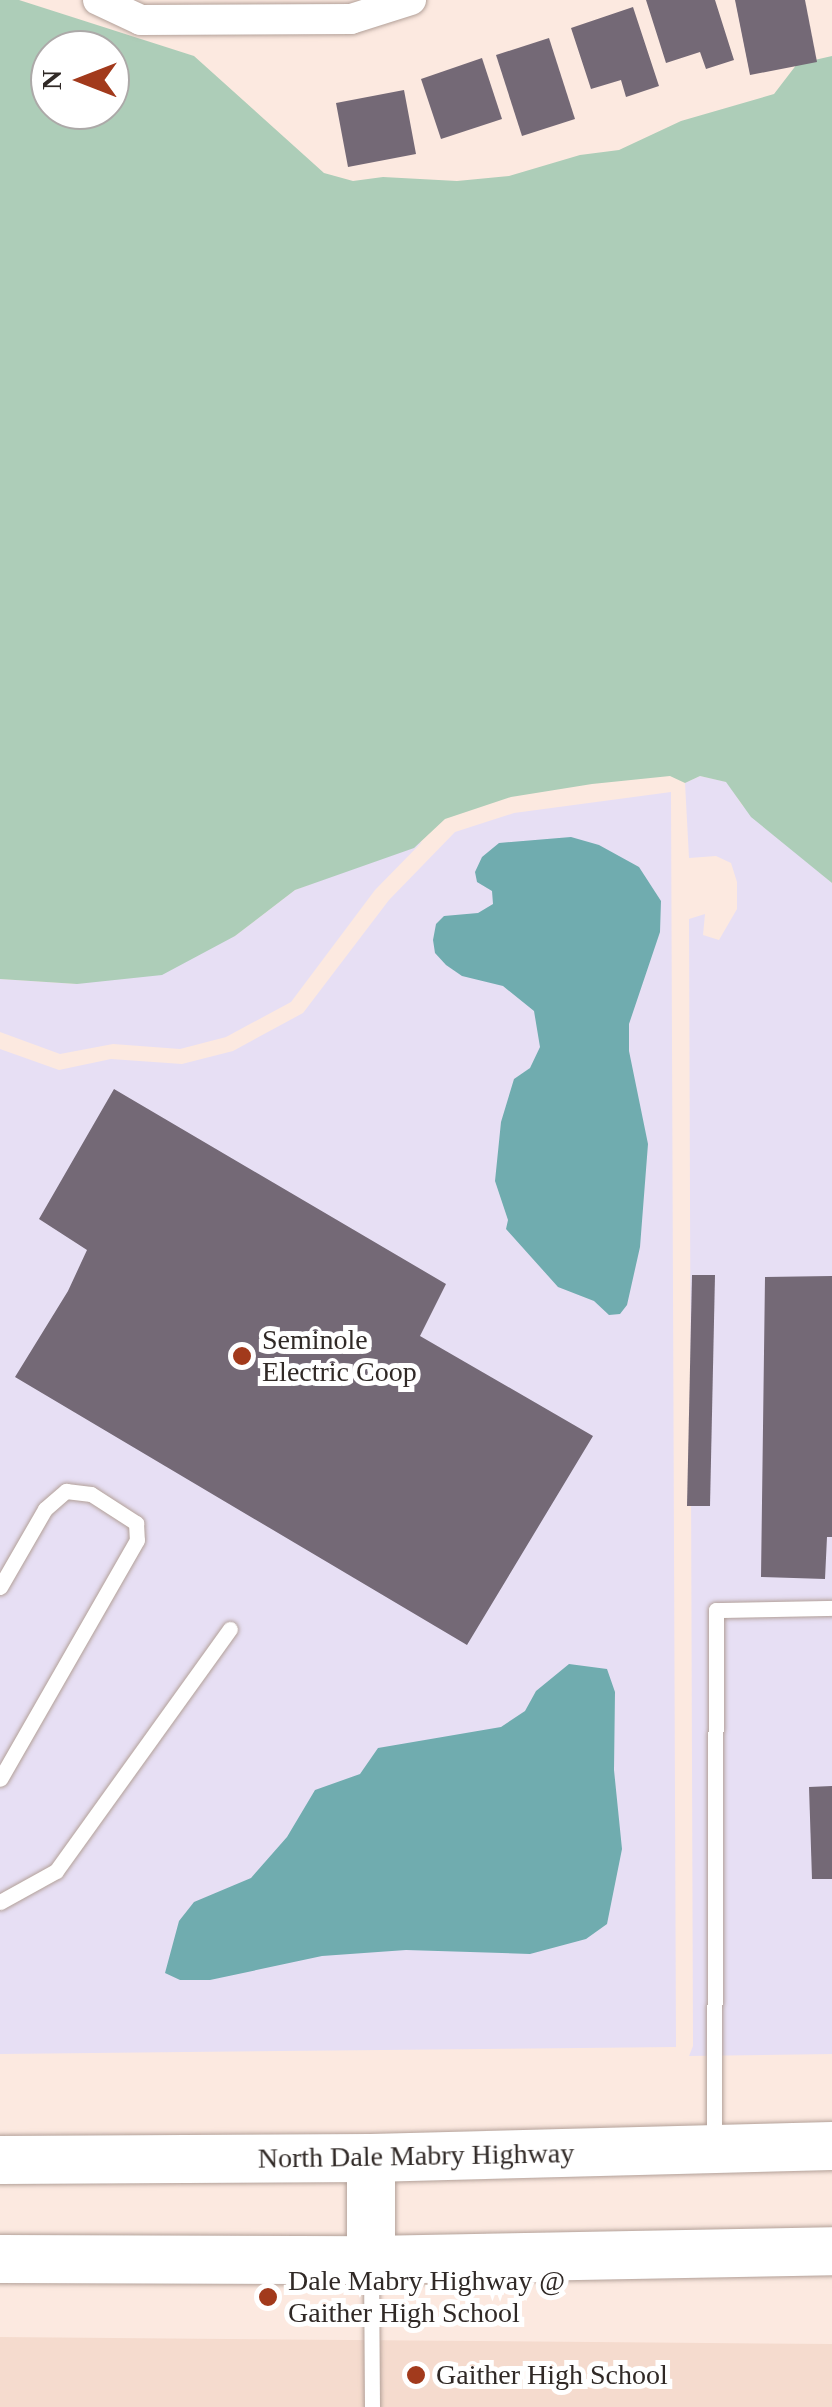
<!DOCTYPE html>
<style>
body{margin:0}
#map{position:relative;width:832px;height:2407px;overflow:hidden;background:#fce9e0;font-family:Georgia,serif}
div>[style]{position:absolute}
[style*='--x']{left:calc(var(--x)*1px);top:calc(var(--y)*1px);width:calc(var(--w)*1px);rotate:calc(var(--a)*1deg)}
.commercial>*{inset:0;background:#e7dff4}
.built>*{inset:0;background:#f5dbce}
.green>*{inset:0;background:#adcdb8}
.water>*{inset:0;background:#70acaf}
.building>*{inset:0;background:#746976}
.roads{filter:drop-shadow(0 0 2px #b2a098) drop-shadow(0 0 2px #b2a098)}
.lane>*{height:15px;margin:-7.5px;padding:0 7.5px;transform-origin:7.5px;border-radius:7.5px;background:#fff}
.street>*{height:30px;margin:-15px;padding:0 15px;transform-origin:15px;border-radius:15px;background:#fff}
.primary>*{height:48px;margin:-24px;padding:0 24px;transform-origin:24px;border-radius:24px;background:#fff}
.dots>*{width:28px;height:28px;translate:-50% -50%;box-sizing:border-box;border:5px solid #fff;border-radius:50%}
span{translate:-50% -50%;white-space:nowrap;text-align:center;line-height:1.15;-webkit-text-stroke:10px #fff;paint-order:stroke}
.poi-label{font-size:28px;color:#302926}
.left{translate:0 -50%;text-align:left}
.street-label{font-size:28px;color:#302926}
.north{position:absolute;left:30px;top:30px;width:100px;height:100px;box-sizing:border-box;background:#fff;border:2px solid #aca9a8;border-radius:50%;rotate:270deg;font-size:28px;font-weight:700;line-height:40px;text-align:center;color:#302926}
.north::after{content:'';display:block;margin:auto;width:35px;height:45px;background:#a23a1c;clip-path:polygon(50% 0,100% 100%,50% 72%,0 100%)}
</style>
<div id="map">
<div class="commercial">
<i style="clip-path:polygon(700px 776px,727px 782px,742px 805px,832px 883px,832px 2054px,689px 2056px,693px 2046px,689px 919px,705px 914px,703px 935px,719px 940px,737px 909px,737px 882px,731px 863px,716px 856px,689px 858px,685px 783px)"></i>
<i style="clip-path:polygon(671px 792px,676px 2047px,0 2054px,0 1049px,59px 1070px,111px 1059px,182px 1064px,233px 1051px,303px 1013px,389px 900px,455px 832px,514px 813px)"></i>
<i style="clip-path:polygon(422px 842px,375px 890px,291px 1002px,226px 1037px,180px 1049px,113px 1044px,60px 1054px,0 1032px,0 979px,77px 984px,235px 936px,295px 890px)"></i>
</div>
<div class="built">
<i style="clip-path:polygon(0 2337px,832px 2344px,832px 2407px,0 2407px)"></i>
</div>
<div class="green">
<i style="clip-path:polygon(evenodd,0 0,19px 0,194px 56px,324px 173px,353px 181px,383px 177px,457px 181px,509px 176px,580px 155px,619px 150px,681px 121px,774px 94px,797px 64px,832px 56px,832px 883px,751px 817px,726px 782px,700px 776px,685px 783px,670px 776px,592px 784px,511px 797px,445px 819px,414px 848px,295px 890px,235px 936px,162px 975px,77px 984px,0 979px,0 0,50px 50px,110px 50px,110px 110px,50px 110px,50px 50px)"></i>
</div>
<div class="water">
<i style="clip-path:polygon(571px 837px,599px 845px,639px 867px,661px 901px,660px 932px,629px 1024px,629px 1051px,648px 1144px,640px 1247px,627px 1305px,620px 1314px,609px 1315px,594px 1301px,558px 1287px,506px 1229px,508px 1220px,495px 1181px,501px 1122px,514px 1079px,530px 1068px,540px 1047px,534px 1011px,503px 986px,462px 976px,446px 965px,435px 953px,433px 940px,436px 924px,444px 916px,478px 913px,493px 904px,492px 891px,477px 882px,475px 872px,482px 857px,499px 843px)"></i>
<i style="clip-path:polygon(569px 1664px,607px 1669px,615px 1692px,614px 1770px,622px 1849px,607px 1924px,586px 1939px,530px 1954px,406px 1950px,322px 1956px,210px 1980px,180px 1980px,165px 1973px,179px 1921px,194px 1902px,251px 1878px,287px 1837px,315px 1790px,360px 1774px,378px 1748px,501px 1727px,525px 1711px,536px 1691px)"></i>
</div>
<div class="building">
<i style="clip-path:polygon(646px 0,715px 0,734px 60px,706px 69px,700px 52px,666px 63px)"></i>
<i style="clip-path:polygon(735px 0,805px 0,817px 62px,750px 75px)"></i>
<i style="clip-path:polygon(633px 7px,659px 86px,626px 97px,621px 80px,591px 89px,571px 28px)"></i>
<i style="clip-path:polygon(549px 38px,575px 119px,522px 136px,496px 55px)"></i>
<i style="clip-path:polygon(482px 58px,502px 119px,441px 139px,421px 79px)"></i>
<i style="clip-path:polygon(404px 90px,416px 154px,348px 167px,336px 103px)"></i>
<i style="clip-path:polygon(114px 1089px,446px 1284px,420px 1336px,593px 1436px,467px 1645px,15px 1377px,68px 1291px,87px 1250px,39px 1219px)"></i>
<i style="clip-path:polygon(692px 1275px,715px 1275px,710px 1506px,687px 1506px)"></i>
<i style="clip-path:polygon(832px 1276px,832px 1537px,827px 1537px,825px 1579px,761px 1577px,765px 1277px)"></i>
<i style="clip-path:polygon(832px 1786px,832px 1879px,812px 1879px,809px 1787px)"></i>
</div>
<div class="roads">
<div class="lane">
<i style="--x:0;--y:1587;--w:90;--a:-60"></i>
<i style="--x:45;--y:1509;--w:28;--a:-41"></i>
<i style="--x:66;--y:1491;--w:25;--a:7"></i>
<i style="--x:91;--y:1494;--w:54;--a:32.8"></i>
<i style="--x:136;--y:1523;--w:17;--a:87"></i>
<i style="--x:137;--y:1540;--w:275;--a:119.8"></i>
<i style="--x:0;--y:1902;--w:64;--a:-29"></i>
<i style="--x:56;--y:1871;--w:298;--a:-54.3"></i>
<i style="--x:714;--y:2145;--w:535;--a:-89.79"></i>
<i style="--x:716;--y:1610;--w:116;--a:-1"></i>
<i style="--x:371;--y:2264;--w:143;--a:89.6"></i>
</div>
<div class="street">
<i style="--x:98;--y:0;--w:47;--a:24.9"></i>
<i style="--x:141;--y:20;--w:210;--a:-0.3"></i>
<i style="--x:351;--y:19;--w:63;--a:-17.6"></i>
</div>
<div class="primary">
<i style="--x:371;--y:2158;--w:102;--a:90"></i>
<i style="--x:0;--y:2160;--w:371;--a:-0.3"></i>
<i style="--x:371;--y:2158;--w:461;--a:-1.5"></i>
<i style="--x:0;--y:2259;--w:371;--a:0.2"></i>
<i style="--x:371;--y:2260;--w:461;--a:-1.1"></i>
</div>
</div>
<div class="dots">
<i style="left:242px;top:1356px;background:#a23a1c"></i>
<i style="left:268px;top:2297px;background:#a23a1c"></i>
<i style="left:416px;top:2375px;background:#a23a1c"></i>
</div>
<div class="poi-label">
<span class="left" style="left:262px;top:1356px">Seminole<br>Electric Coop</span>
<span class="left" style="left:288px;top:2297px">Dale Mabry Highway @<br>Gaither High School</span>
<span class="left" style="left:436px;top:2375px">Gaither High School</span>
</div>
<div class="street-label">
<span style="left:416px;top:2156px;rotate:-1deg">North Dale Mabry Highway</span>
</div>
<div class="north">N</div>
</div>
